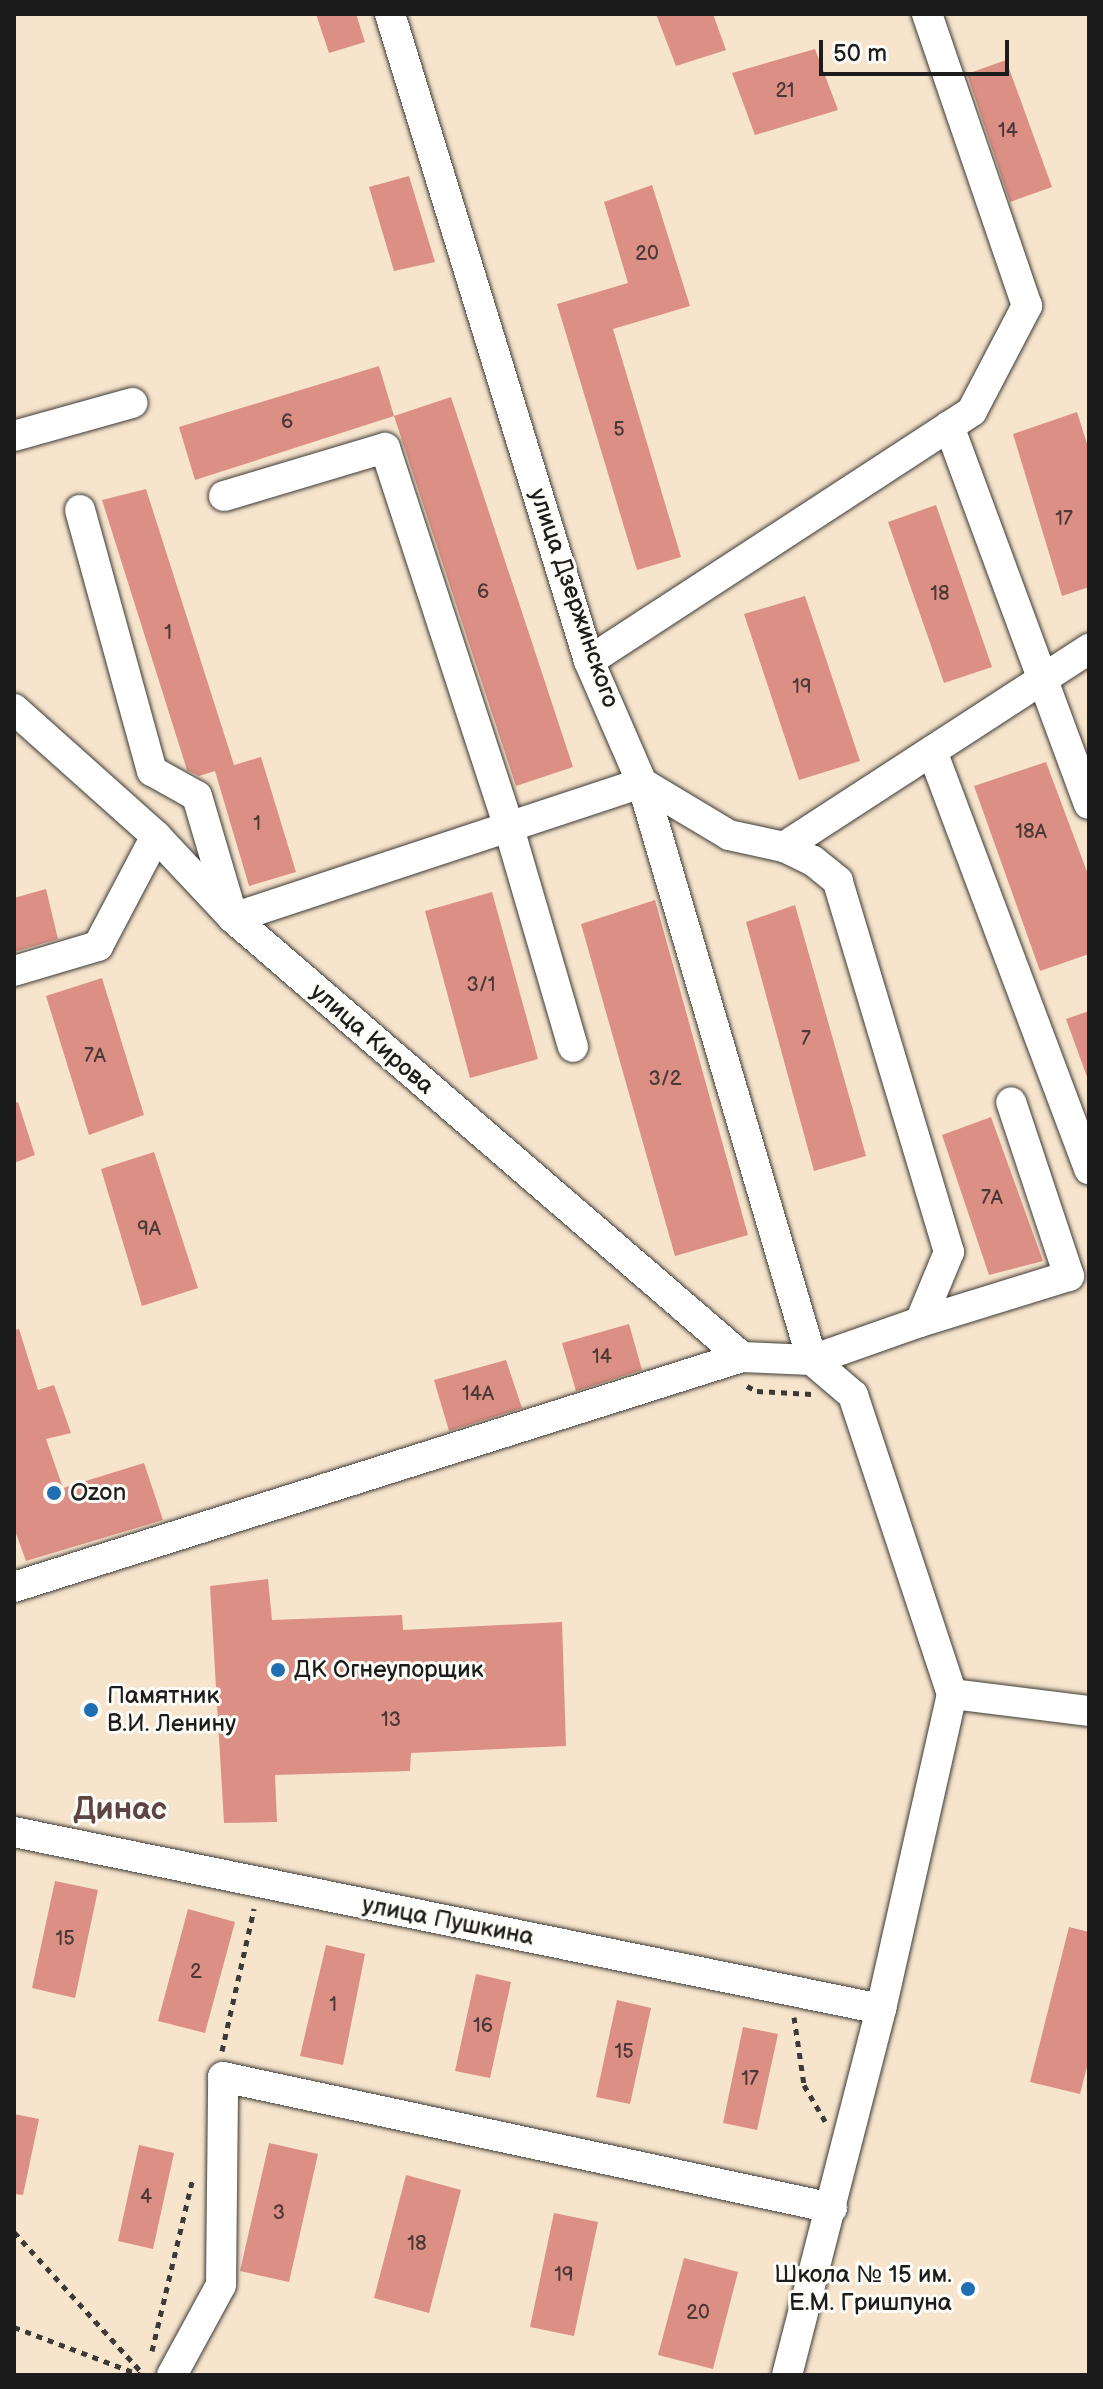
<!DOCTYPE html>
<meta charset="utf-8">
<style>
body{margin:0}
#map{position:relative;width:1103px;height:2389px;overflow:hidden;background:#f6e4cc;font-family:"Balsamiq Sans",sans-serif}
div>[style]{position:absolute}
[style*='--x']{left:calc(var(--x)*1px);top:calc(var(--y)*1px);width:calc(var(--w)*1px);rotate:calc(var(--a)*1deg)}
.building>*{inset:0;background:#dc9085}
.path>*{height:5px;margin-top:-2.5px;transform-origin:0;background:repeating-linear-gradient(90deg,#3d3a36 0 6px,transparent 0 12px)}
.roads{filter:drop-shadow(0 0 2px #3d3a36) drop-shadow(0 0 2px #3d3a36)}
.minor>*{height:30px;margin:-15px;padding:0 15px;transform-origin:15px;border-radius:15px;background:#fff}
.dots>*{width:22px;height:22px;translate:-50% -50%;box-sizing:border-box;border:4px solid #fdfcf7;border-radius:50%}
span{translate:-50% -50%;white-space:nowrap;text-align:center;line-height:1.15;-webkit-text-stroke:6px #fdfcf7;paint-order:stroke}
.number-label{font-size:20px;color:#4c3936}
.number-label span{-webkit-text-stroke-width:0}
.street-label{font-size:24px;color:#1c1c1c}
.poi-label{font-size:24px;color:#1c1c1c}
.left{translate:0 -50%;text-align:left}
.right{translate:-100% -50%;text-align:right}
.district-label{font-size:32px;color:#5f4541;font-weight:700}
.frame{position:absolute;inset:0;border:16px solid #1c1c1c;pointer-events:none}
.scale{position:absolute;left:819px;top:40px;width:190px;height:36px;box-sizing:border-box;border:4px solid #1c1c1c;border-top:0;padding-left:10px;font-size:24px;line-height:28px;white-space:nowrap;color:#1c1c1c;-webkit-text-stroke:6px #fdfcf7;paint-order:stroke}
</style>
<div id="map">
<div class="building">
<i style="clip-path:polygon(316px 14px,356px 14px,365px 42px,329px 53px)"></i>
<i style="clip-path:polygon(656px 14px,713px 14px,726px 50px,676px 66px)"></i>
<i style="clip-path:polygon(815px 49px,838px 110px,755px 135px,732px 73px)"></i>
<i style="clip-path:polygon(1006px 60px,1052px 187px,1010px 202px,967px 74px)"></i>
<i style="clip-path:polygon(409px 176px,435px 262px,394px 271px,369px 187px)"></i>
<i style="clip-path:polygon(652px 185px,690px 306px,613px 329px,681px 557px,637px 570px,557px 304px,628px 283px,604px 202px)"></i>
<i style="clip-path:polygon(379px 366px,394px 416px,195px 480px,179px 427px)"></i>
<i style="clip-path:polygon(451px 397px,573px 767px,516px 786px,394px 416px)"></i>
<i style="clip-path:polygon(1077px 412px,1089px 450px,1089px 587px,1062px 596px,1013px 434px)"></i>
<i style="clip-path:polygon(146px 489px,234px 765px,261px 757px,296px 872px,249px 886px,215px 771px,199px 776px,187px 770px,102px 500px)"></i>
<i style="clip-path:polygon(936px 505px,992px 667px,944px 683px,888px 522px)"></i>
<i style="clip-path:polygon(805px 596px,860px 761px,799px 780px,744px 614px)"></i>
<i style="clip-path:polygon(1046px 762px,1089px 877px,1089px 954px,1040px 971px,974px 786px)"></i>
<i style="clip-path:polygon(46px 889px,58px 939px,14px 952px,14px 898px)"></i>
<i style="clip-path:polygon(492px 892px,538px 1059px,470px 1078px,425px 911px)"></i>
<i style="clip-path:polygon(655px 900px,748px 1235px,675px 1256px,581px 924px)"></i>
<i style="clip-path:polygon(795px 905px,866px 1156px,814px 1171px,746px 922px)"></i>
<i style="clip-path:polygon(102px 978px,144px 1115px,89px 1135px,46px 996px)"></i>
<i style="clip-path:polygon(1089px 1011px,1089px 1076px,1087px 1077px,1066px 1019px)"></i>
<i style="clip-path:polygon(18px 1102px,35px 1155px,14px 1163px,14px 1103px)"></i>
<i style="clip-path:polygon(991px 1117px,1043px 1261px,989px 1275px,942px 1135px)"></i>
<i style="clip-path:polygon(154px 1152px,198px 1288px,142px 1306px,101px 1169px)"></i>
<i style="clip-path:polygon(629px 1324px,642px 1370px,576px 1391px,562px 1343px)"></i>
<i style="clip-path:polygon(19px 1329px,38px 1390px,54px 1385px,71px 1433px,46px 1439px,63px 1488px,144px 1463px,163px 1520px,26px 1561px,14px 1528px,14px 1330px)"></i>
<i style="clip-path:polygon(506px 1360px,522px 1408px,449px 1431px,434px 1380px)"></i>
<i style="clip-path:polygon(268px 1579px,272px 1620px,402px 1615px,403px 1630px,562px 1622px,566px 1746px,411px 1753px,410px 1771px,275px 1775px,277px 1822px,224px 1823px,210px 1586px)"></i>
<i style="clip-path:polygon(55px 1881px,98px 1890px,75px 1998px,32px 1988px)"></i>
<i style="clip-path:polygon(188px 1909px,235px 1922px,205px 2033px,158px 2021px)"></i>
<i style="clip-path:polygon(1069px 1927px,1089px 1932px,1089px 2059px,1080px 2094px,1030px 2082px)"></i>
<i style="clip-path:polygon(326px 1945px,365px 1954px,343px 2065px,300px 2056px)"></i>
<i style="clip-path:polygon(476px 1974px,511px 1982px,490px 2078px,455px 2071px)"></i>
<i style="clip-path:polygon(617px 2000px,651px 2008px,630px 2104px,596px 2097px)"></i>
<i style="clip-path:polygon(743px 2027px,778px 2034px,757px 2130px,723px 2123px)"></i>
<i style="clip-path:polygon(14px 2114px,39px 2119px,23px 2195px,14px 2194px)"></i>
<i style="clip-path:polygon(269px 2143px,318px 2154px,289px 2282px,240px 2271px)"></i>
<i style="clip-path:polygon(139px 2145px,174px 2153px,153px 2249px,118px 2241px)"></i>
<i style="clip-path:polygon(406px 2175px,461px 2190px,429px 2313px,374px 2298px)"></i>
<i style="clip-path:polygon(554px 2213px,598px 2222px,574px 2336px,530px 2327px)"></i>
<i style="clip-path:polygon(684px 2258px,738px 2272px,713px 2369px,658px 2355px)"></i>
</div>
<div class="path">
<i style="--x:747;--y:1386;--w:11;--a:27"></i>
<i style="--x:757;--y:1391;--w:55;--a:3.1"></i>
<i style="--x:794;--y:2017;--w:69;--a:81.6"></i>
<i style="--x:804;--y:2085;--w:42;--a:59.7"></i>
<i style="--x:222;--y:2051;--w:146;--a:-77.3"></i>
<i style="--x:14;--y:2232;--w:193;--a:47.7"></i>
<i style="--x:14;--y:2327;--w:136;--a:20.7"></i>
<i style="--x:152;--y:2351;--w:178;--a:-76.7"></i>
</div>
<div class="roads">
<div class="minor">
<i style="--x:390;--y:14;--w:677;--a:72.9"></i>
<i style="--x:589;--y:661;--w:133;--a:66.5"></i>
<i style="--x:642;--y:783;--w:602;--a:73.58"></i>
<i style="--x:812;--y:1360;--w:114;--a:-19.4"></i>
<i style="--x:920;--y:1322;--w:76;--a:-67.5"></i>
<i style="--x:949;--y:1252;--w:387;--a:-106.7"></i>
<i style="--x:838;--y:881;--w:32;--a:-141"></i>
<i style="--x:813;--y:861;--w:32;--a:-154"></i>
<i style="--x:784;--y:847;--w:56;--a:-167.7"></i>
<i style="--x:729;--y:835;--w:101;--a:-149.1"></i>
<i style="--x:949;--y:426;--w:403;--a:69.7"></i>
<i style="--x:14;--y:436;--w:123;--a:-15.6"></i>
<i style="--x:224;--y:496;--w:168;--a:-16.6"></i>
<i style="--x:385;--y:448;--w:400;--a:71.9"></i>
<i style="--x:509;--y:828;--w:228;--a:73.7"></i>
<i style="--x:80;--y:510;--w:271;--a:74.6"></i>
<i style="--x:152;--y:771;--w:51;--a:29.1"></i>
<i style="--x:197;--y:796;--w:127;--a:73.6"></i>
<i style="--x:233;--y:918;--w:431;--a:-18.3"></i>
<i style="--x:589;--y:661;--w:457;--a:-33.1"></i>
<i style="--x:972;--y:411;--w:119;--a:-62.4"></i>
<i style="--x:1027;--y:306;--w:309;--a:-108.9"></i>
<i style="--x:14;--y:709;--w:191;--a:41.8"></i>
<i style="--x:156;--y:836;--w:112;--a:46.8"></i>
<i style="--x:233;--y:918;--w:672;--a:40.78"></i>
<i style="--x:932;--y:751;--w:447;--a:69.4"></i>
<i style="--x:784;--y:847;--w:364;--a:-33"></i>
<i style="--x:14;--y:971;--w:88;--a:-16.6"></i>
<i style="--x:98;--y:946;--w:124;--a:-62.2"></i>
<i style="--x:920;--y:1322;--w:156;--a:-17.2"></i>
<i style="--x:1069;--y:1276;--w:183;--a:-108.4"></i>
<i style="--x:14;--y:1587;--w:763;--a:-17.53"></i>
<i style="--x:742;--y:1357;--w:70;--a:2.5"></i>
<i style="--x:812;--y:1360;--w:54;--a:40.5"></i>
<i style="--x:853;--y:1395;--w:315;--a:71.7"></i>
<i style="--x:952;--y:1694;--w:323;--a:102.7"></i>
<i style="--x:881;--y:2009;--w:378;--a:104.4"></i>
<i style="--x:952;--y:1694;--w:138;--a:7.1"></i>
<i style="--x:14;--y:1832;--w:885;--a:11.54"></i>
<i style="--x:172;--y:2375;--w:102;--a:-61.4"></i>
<i style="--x:221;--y:2285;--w:208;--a:-89.4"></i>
<i style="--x:223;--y:2077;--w:623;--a:12.14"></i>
</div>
</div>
<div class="dots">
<i style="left:54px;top:1493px;background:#1f6fb2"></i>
<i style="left:278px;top:1670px;background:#1f6fb2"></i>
<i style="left:91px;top:1710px;background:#1f6fb2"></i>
<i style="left:968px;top:2289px;background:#1f6fb2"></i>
</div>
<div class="number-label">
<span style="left:785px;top:91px">21</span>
<span style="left:1008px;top:131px">14</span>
<span style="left:647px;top:254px">20</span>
<span style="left:287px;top:422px">6</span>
<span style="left:619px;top:430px">5</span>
<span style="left:1064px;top:519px">17</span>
<span style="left:483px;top:592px">6</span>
<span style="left:940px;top:594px">18</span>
<span style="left:168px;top:633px">1</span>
<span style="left:802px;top:687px">19</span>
<span style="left:257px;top:824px">1</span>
<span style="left:1031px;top:832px">18А</span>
<span style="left:481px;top:985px">3/1</span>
<span style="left:806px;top:1039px">7</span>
<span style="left:95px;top:1056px">7А</span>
<span style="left:665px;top:1079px">3/2</span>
<span style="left:992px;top:1198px">7А</span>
<span style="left:149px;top:1229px">9А</span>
<span style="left:602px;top:1357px">14</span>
<span style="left:478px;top:1394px">14А</span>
<span style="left:391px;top:1720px">13</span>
<span style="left:65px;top:1939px">15</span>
<span style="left:196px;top:1972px">2</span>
<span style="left:333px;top:2005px">1</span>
<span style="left:483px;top:2026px">16</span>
<span style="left:624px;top:2052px">15</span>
<span style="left:750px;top:2079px">17</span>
<span style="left:146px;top:2197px">4</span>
<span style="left:279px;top:2213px">3</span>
<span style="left:417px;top:2244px">18</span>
<span style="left:564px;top:2275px">19</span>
<span style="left:698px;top:2313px">20</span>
</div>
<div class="street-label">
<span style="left:574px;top:598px;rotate:71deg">улица Дзержинского</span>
<span style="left:372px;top:1039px;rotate:41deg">улица Кирова</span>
<span style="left:448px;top:1921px;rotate:11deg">улица Пушкина</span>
</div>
<div class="poi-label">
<span class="left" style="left:70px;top:1493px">Ozon</span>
<span class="left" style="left:294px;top:1670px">ДК Огнеупорщик</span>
<span class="left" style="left:107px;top:1710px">Памятник<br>В.И. Ленину</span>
<span class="right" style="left:952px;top:2289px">Школа № 15 им.<br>Е.М. Гришпуна</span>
</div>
<div class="district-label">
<span style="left:120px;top:1810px">Динас</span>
</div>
<div class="frame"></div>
<div class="scale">50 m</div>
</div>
